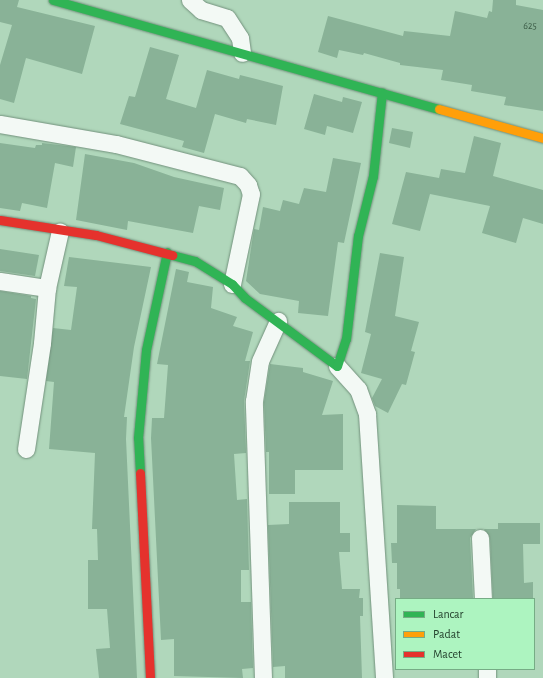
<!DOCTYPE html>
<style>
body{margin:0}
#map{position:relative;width:543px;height:678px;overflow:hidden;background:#b0d7bb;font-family:"Alegreya Sans",sans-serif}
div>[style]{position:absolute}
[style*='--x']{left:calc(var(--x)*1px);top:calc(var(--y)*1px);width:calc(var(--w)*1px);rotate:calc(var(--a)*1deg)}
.building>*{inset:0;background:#89b297}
.roads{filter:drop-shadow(0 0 1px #72917c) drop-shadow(0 0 1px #72917c)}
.street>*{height:17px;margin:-8.5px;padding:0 8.5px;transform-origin:8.5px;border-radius:8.5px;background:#f3f9f5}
.fast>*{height:9px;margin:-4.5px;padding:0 4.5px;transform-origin:4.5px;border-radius:4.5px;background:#30b455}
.slow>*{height:9px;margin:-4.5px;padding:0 4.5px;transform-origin:4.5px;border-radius:4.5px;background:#ff9f0a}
.jam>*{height:9px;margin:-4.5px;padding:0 4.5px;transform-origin:4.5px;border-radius:4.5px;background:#e5322d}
span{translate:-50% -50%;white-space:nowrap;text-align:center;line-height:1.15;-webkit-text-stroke:4px #adf4c0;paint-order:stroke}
.number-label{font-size:10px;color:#3c5c47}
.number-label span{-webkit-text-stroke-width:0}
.legend{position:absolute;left:395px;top:598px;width:140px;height:72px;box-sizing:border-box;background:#adf4c0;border:1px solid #76ac85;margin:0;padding:5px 7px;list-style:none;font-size:12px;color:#23402c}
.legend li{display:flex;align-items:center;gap:8px;height:20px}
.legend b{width:20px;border:1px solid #76ac85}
</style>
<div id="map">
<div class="building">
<i style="clip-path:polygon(0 0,19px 0,17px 7px,95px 26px,82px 74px,26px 58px,14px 103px,0 99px,0 65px,12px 25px,0 22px)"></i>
<i style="clip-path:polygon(493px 0,516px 0,516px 5px,543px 10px,543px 111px,504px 105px,506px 97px,471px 91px,472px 85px,441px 80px,443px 70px,400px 65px,400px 63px,364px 53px,363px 55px,339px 50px,337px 58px,318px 52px,328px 16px,403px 36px,404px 31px,450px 36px,455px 11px,487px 18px,489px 11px,492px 12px)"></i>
<i style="clip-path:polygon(150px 47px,179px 55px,166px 99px,196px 108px,207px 70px,239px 79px,240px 75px,283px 86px,276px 125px,247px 119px,246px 123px,215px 114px,204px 153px,182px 147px,184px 141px,120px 124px,129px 96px,135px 97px)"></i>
<i style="clip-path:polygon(314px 94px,342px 102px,343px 97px,362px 102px,353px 133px,327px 126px,325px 135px,304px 129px)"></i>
<i style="clip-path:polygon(392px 128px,413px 132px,410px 148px,389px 143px)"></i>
<i style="clip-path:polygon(474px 136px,501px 143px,493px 176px,543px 190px,543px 224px,523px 218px,516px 243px,482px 233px,490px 206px,430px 194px,420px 231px,392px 224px,406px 172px,439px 178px,441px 169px,465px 173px)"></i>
<i style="clip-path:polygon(0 143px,35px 148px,36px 145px,42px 145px,42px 143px,76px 147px,73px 167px,55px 163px,47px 208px,22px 203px,20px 211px,0 208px)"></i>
<i style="clip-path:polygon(85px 154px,134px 163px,174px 177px,224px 188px,220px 210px,199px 206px,193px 233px,128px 221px,127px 230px,76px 220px)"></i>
<i style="clip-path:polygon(333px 158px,361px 163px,344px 243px,338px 242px,328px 316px,298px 313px,299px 301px,260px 294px,246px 281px,254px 229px,259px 230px,263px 207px,280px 211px,283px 200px,299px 204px,304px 188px,326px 192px)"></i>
<i style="clip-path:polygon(0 249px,39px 255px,35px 276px,0 271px)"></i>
<i style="clip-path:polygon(380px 253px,404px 257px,395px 316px,419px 322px,411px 351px,415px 352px,406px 385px,402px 384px,388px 413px,375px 406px,372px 398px,382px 379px,361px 373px,371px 334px,365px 332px)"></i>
<i style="clip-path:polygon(69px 257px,151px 267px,134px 347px,124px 417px,127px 417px,126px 439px,137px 678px,99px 678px,96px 649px,110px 648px,107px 609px,88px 609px,88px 560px,98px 560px,97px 529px,92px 529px,95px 453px,49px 449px,54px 382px,46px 381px,53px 328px,71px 330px,77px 287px,64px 286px)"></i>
<i style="clip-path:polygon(176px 269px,189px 272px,187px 282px,213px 287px,211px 308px,237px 317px,233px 326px,253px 332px,245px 361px,250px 361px,244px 401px,246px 453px,234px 454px,237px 500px,247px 499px,249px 570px,241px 570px,241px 602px,251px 602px,253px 668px,242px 669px,243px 678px,174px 676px,174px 639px,161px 640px,151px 438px,152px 418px,164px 418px,168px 365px,157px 364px)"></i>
<i style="clip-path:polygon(0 291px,31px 296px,31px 298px,36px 299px,27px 379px,0 376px)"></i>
<i style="clip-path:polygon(270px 364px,303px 368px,303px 372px,333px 381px,322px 415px,343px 414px,343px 470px,295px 470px,295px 494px,269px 494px,269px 452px,266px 452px,264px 402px)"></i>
<i style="clip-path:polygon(289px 502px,340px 502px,340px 533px,350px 533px,350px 552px,339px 552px,342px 589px,360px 589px,359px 598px,363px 598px,363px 616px,360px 616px,362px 678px,285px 678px,285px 666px,273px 667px,268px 525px,289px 524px)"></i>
<i style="clip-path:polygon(397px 505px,436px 506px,436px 529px,476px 529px,470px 538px,473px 599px,400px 599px,400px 589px,397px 589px,397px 563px,392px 563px,391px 543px,397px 543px)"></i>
<i style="clip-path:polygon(498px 523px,540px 523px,540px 544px,523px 544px,524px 583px,533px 582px,533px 599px,493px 599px,490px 538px,484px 529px,498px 529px)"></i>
</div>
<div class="roads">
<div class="street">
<i style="--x:190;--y:0;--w:15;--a:42"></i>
<i style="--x:201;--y:10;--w:27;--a:17"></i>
<i style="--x:227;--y:18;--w:24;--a:57"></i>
<i style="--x:240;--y:38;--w:15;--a:82"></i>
<i style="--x:0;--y:124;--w:118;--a:9.8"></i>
<i style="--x:116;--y:144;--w:128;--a:14.5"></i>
<i style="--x:240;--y:176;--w:12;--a:48"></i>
<i style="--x:248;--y:185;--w:9;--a:72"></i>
<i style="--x:251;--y:194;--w:92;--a:101.9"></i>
<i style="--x:0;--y:281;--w:48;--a:8.5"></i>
<i style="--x:337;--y:366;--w:31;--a:48"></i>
<i style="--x:358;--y:389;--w:27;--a:70"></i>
<i style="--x:367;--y:414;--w:265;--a:86.3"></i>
<i style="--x:26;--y:449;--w:107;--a:-81.4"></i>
<i style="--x:42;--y:343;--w:55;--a:-84.8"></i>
<i style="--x:47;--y:288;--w:58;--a:-77.2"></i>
<i style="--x:480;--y:538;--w:61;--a:87.2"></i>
<i style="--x:487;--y:669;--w:9;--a:90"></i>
<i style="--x:263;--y:678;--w:277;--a:-91.9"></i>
<i style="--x:254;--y:401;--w:40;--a:-81.5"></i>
<i style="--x:260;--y:361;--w:44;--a:-65.8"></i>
</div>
<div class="fast">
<i style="--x:53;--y:0;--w:401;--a:15.8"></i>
<i style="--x:172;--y:255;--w:24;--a:15"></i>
<i style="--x:195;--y:261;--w:44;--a:31.9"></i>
<i style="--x:232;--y:284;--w:19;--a:47"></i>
<i style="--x:245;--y:298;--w:114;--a:36.5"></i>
<i style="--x:337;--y:366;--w:28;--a:-72"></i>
<i style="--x:346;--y:339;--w:104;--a:-83.4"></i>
<i style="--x:358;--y:236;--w:62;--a:-76"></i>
<i style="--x:373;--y:176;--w:84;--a:-83.9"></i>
<i style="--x:140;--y:473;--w:35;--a:-93"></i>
<i style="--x:138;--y:438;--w:88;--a:-84.8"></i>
<i style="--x:146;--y:350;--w:100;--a:-77.9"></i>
</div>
<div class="slow">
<i style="--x:439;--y:109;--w:108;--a:15.6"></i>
</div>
<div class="jam">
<i style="--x:0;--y:220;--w:97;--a:8.9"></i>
<i style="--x:96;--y:235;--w:79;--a:14.7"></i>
<i style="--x:140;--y:473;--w:205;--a:87.2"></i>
</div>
</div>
<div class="number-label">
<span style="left:530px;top:27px">625</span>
</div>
<ul class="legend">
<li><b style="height:5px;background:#30b455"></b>Lancar</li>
<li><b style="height:5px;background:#ff9f0a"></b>Padat</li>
<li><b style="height:5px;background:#e5322d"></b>Macet</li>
</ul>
</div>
